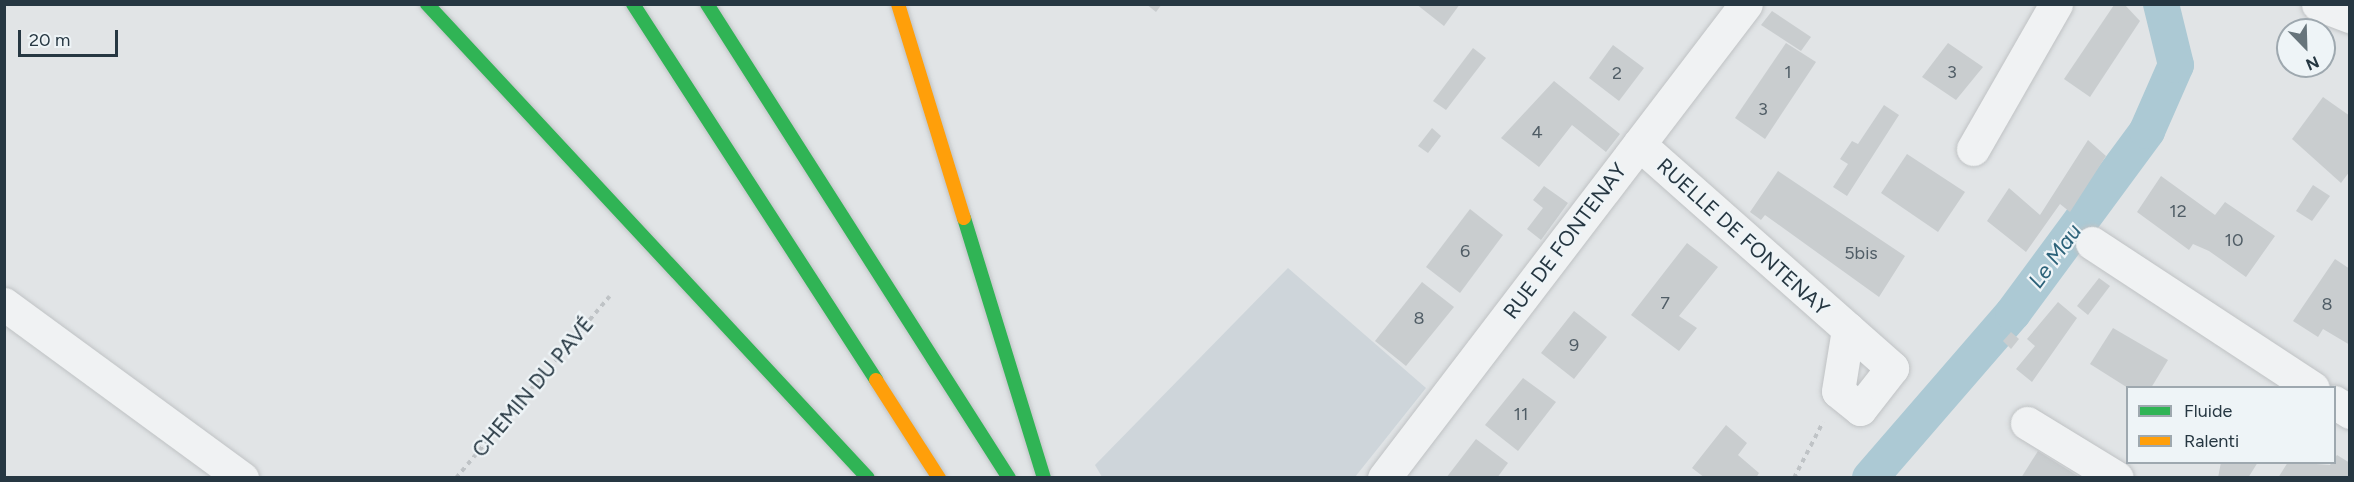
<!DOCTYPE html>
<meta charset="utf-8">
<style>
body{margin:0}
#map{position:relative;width:2354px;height:482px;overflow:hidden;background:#e1e4e6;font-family:Figtree,sans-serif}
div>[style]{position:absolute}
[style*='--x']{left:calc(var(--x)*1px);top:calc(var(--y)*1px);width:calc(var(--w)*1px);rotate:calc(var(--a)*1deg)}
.built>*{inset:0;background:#ced5da}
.canal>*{height:36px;margin:-18px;padding:0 18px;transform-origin:18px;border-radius:18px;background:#acc9d4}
.building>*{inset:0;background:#c9cdcf}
.path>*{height:4px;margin-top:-2px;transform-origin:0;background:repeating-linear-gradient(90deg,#bfc3c6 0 4.5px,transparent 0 9px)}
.roads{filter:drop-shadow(0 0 2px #bfc2c4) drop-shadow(0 0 2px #bfc2c4)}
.street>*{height:33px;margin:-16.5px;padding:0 16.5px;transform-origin:16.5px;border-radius:16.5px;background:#f0f2f3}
.fast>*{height:14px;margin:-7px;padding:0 7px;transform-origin:7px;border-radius:7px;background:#30b455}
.slow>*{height:14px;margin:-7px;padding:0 7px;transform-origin:7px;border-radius:7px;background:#ff9f0a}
span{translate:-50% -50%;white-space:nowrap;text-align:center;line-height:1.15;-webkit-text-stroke:4.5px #eef4f7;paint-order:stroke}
.number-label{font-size:18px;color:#505d66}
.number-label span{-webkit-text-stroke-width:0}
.street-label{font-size:21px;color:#263742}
.water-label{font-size:22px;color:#2c6279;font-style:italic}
.frame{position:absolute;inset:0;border:6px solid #263742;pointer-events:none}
.legend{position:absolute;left:2126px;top:386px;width:210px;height:78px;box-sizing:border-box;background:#eef4f7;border:2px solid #9ea8af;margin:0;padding:8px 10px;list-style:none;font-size:18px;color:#263742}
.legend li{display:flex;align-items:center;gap:12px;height:30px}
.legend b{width:30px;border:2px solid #9ea8af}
.north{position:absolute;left:2276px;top:18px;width:60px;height:60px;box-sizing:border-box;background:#eef4f7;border:2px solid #9ea8af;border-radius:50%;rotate:157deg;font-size:16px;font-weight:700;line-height:24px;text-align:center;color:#263742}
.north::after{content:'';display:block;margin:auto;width:21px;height:27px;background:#67747b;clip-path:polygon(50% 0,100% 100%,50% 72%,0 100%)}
.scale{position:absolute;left:18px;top:30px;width:100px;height:27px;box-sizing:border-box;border:3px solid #263742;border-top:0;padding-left:8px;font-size:18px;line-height:21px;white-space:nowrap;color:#263742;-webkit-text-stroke:4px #eef4f7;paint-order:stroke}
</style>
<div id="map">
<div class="built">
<i style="clip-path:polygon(1288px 268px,1426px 388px,1355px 477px,1102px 477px,1095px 465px)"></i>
</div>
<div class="canal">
<i style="--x:1870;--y:478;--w:218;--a:-49.1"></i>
<i style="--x:2013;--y:313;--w:226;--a:-53.6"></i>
<i style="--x:2147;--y:131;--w:72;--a:-66.3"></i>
<i style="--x:2176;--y:65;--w:63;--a:-103.8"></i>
</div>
<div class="building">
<i style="clip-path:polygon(1146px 4px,1162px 4px,1156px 12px)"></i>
<i style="clip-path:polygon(1416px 4px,1460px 4px,1444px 26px)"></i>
<i style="clip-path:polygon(2114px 5px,2125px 5px,2140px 21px,2090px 97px,2064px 79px)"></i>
<i style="clip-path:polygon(1772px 11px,1811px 37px,1801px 51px,1761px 25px)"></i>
<i style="clip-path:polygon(1786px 43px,1816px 62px,1765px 139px,1735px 118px)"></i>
<i style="clip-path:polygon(1948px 43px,1983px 67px,1956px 100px,1922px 77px)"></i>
<i style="clip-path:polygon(1613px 45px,1644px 68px,1619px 101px,1589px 78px)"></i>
<i style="clip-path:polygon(1473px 48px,1486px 58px,1446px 110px,1433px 101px)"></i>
<i style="clip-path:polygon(1554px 81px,1620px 134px,1606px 152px,1572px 125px,1539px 167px,1501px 138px)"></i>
<i style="clip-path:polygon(2323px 97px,2350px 116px,2350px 171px,2341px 183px,2292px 139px)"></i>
<i style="clip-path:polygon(1884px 105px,1899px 115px,1847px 196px,1833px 187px,1848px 164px,1840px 159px,1852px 141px,1858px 144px)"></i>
<i style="clip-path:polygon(1432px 128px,1441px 136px,1428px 153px,1418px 146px)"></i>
<i style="clip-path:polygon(2088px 140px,2106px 156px,2070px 212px,2060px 204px,2026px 252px,1987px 221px,2009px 188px,2040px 215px)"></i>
<i style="clip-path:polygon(1907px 154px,1965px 192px,1938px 232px,1881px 193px)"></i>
<i style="clip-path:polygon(1778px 171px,1905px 256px,1879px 297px,1765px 215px,1761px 220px,1750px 212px)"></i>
<i style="clip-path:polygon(2161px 176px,2215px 215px,2225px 202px,2275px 236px,2246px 277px,2209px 251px,2193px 244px,2189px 250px,2137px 212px)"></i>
<i style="clip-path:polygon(2313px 185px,2330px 196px,2312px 221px,2296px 211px)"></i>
<i style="clip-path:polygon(1544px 186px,1568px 203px,1541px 240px,1527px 229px,1543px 208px,1533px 200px)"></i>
<i style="clip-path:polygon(1470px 209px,1503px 235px,1460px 293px,1426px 267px)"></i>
<i style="clip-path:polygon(1687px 243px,1718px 267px,1679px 316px,1697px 328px,1679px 351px,1631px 315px)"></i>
<i style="clip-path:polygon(2335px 259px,2350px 269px,2350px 345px,2323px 329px,2318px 337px,2293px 321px)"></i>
<i style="clip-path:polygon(2099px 278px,2110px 286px,2088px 315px,2077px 306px)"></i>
<i style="clip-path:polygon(1422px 282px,1454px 307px,1406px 366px,1375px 341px)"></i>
<i style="clip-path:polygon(2058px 302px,2077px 318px,2032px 382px,2016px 369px,2035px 346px,2027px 339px)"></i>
<i style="clip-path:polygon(1574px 311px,1607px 337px,1574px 379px,1541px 353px)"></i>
<i style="clip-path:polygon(2113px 328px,2168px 360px,2151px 388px,2128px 388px,2090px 364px)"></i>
<i style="clip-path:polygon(2011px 332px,2019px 339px,2011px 349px,2003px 341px)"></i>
<i style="clip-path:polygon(1523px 378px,1556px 402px,1518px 451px,1485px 425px)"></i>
<i style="clip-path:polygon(1726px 425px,1747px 443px,1738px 455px,1759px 473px,1756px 478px,1705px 478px,1692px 468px)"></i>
<i style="clip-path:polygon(1476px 439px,1508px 463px,1497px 478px,1446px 478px)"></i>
<i style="clip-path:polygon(2038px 451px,2081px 478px,2021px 478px)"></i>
<i style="clip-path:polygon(2337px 455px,2350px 463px,2350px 478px,2278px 478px,2288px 462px,2330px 465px)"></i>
<i style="clip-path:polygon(2221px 462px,2258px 462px,2248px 478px,2218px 478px)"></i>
</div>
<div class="path">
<i style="--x:456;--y:478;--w:238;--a:-49.8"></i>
<i style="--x:1794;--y:478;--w:63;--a:-62.6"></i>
</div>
<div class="roads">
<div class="street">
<i style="--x:2318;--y:4;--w:34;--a:21"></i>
<i style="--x:1639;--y:144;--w:338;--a:41.5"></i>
<i style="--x:1892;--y:368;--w:52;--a:128"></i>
<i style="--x:1860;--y:409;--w:28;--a:-141"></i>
<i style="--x:1838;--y:391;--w:63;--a:-80.8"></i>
<i style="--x:1973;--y:149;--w:167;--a:-60.2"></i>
<i style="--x:2092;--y:243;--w:264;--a:33.3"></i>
<i style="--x:4;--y:304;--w:295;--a:36.2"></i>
<i style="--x:2334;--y:402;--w:19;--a:32"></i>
<i style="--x:2027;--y:423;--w:105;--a:31.4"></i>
<i style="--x:1384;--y:478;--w:596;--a:-52.63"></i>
</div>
<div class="fast">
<i style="--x:427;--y:4;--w:647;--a:47.07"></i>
<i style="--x:633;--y:4;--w:448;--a:57.1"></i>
<i style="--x:707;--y:4;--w:562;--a:57.5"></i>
<i style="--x:964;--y:218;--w:272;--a:72.9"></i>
</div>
<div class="slow">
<i style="--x:898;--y:4;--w:224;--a:72.9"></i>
<i style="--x:876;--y:380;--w:117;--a:57.3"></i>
</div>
</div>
<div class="number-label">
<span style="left:1788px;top:72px">1</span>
<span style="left:1952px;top:72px">3</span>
<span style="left:1617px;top:73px">2</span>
<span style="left:1763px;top:109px">3</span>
<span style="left:1537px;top:132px">4</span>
<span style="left:2178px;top:211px">12</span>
<span style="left:2234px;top:240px">10</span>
<span style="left:1465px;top:251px">6</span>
<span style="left:1861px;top:253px">5bis</span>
<span style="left:1665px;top:303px">7</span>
<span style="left:2327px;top:304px">8</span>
<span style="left:1419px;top:318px">8</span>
<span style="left:1574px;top:345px">9</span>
<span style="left:1521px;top:414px">11</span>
</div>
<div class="street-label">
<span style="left:1743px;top:237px;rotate:42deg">RUELLE DE FONTENAY</span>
<span style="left:1565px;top:241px;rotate:-53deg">RUE DE FONTENAY</span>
<span style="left:533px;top:387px;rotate:-50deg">CHEMIN DU PAVÉ</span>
</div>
<div class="water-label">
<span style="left:2055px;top:256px;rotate:-54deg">Le Mau</span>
</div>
<div class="frame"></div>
<ul class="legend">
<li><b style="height:8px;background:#30b455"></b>Fluide</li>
<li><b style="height:8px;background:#ff9f0a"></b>Ralenti</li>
</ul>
<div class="north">N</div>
<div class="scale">20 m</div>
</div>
